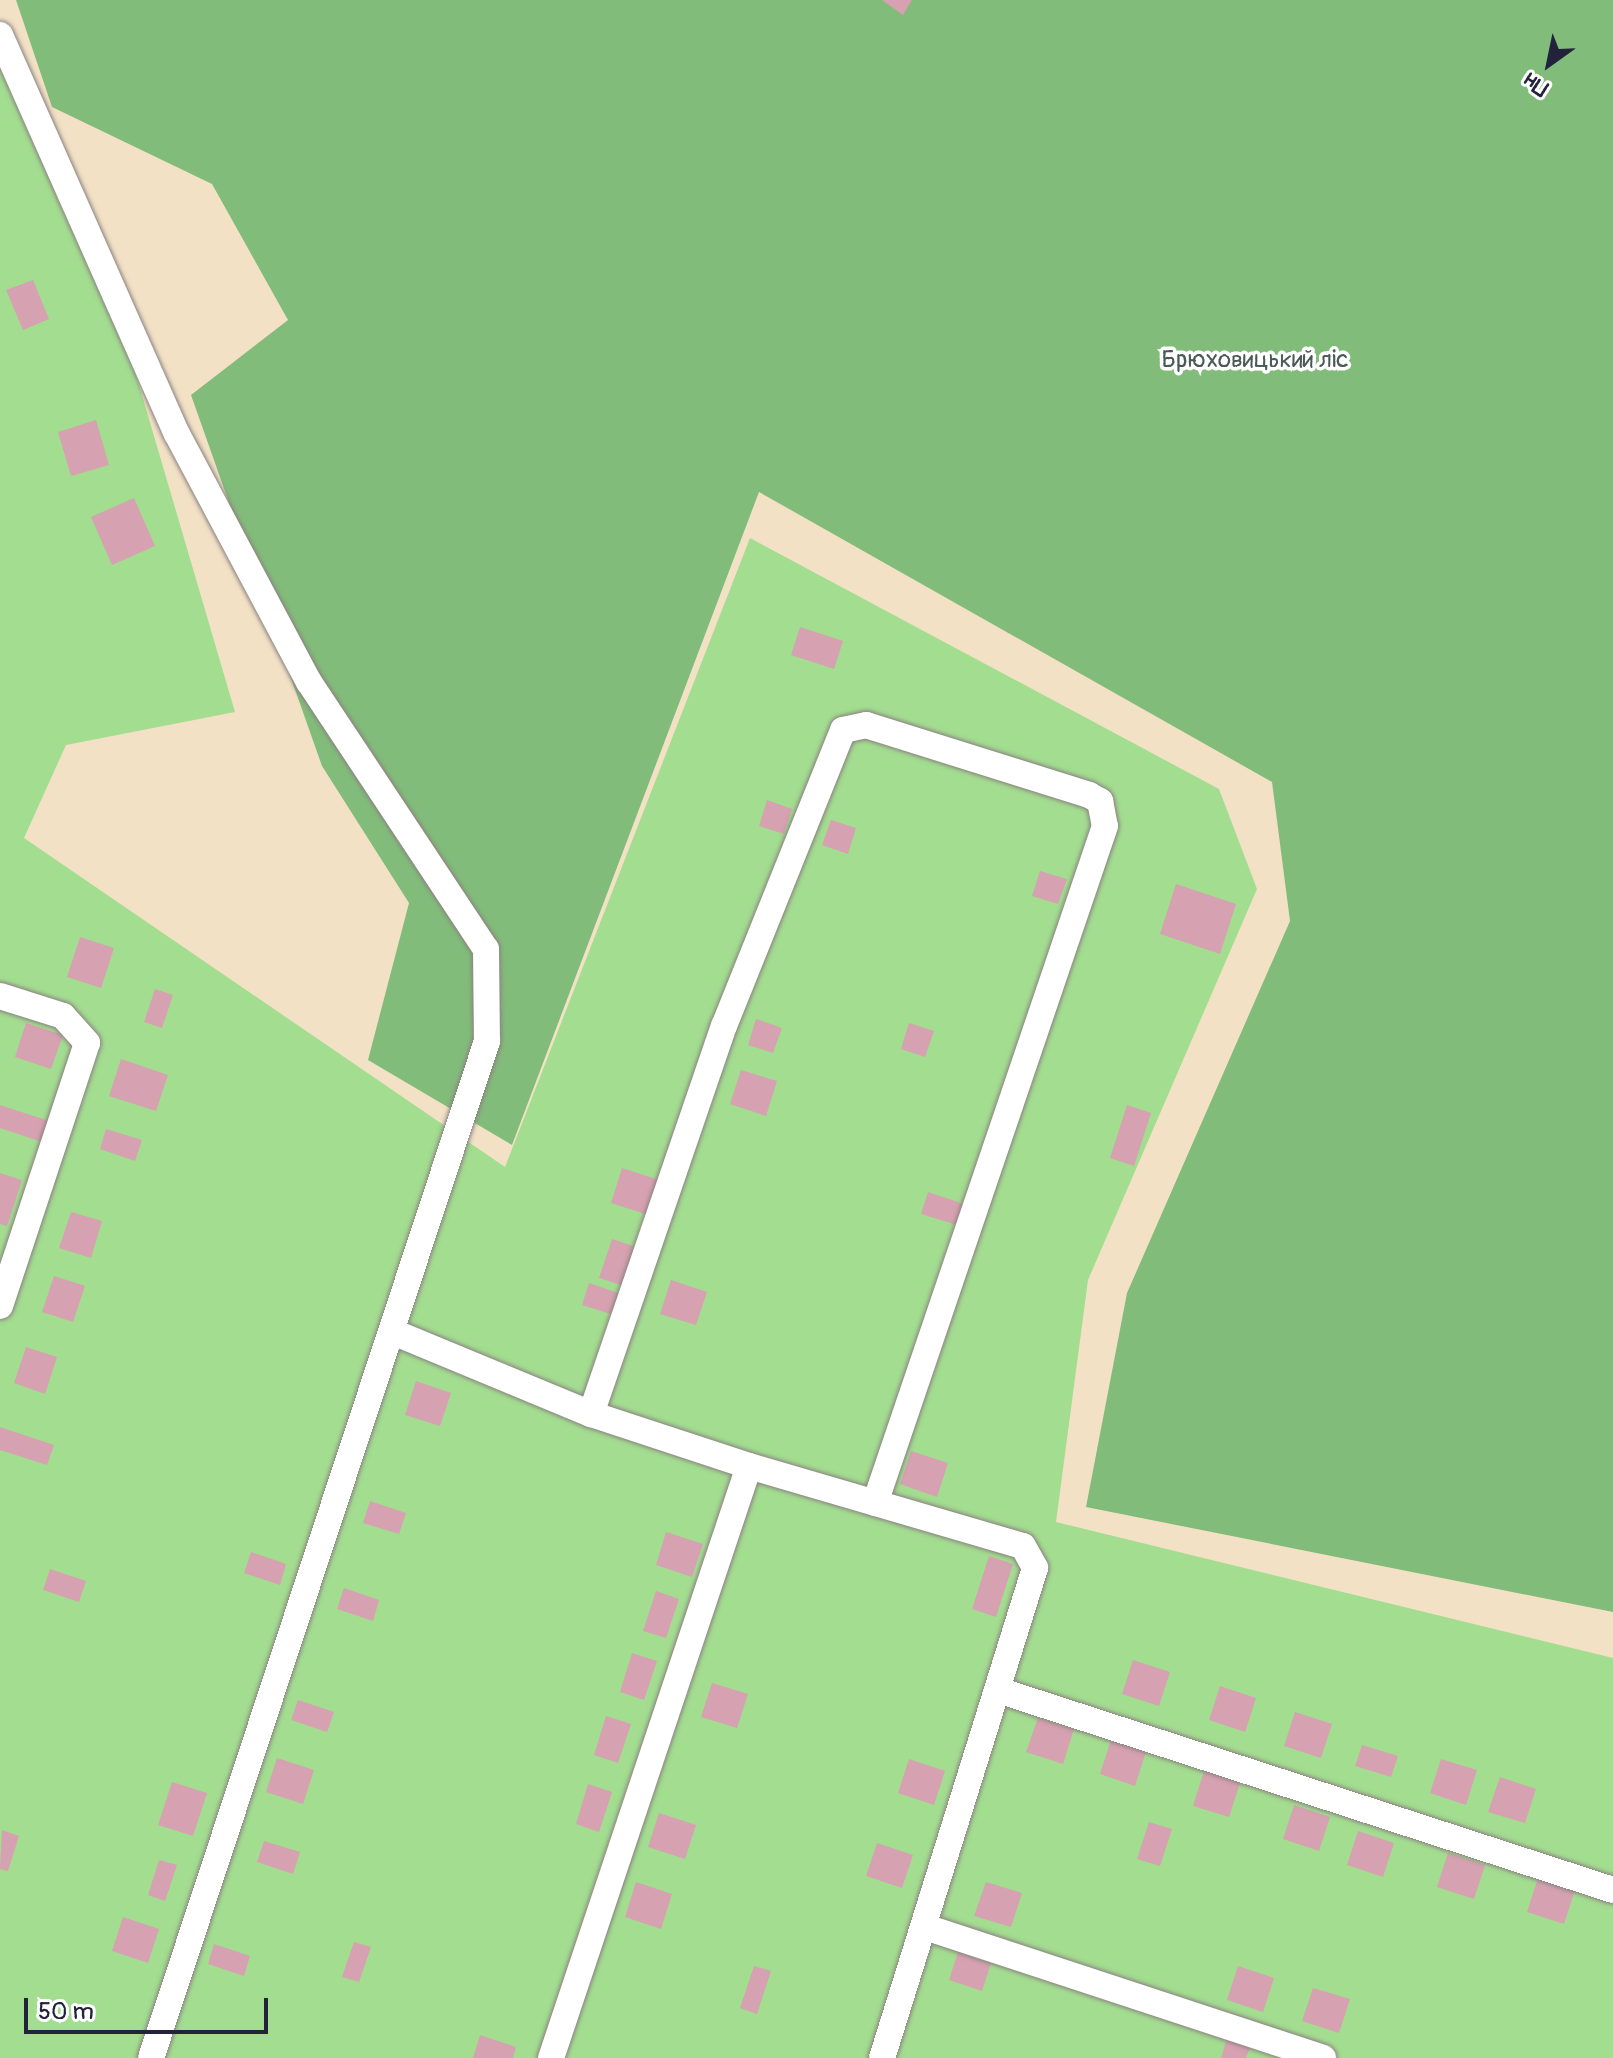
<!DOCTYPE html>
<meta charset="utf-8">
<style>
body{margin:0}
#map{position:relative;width:1613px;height:2058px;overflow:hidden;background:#f3e1c5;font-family:Pangolin,sans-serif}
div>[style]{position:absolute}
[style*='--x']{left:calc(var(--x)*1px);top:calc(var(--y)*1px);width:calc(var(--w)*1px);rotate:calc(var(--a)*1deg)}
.green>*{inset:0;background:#a3dd90}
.forest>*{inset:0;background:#82bc7a}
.building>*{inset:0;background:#d6a1b0}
.roads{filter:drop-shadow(0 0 2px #8a8280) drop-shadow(0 0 2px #8a8280)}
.street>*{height:26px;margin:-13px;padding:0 13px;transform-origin:13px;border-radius:13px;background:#fff}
span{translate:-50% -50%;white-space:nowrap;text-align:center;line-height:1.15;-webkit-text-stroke:7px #fff;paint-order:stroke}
.park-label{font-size:24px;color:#495a54}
.north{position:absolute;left:1509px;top:24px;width:80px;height:80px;-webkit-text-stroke:6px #fff;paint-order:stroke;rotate:213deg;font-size:22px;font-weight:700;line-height:32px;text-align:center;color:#22223b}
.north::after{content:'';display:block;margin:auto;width:28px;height:36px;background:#22223b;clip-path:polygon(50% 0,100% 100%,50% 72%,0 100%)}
.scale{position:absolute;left:24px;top:1998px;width:244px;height:36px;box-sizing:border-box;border:4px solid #22223b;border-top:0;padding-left:10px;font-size:24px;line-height:28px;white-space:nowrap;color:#22223b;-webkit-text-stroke:6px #fff;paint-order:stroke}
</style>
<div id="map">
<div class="green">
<i style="clip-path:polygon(0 57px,122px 327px,235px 712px,66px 745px,24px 838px,505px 1167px,750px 538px,1219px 789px,1257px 889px,1088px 1280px,1056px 1522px,1613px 1658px,1613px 2058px,0 2058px)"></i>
</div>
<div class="forest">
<i style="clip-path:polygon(16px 0,1613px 0,1613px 1612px,1086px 1507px,1127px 1293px,1290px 921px,1272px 782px,759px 492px,512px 1145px,368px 1060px,409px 903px,322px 766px,191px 395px,288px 320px,212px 184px,52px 107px)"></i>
</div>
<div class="building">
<i style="clip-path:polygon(882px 0,912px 0,903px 15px)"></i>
<i style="clip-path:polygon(33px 280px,49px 319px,23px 330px,6px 290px)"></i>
<i style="clip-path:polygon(96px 420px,109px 465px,71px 476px,58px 432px)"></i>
<i style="clip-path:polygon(134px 498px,155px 546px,112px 565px,91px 517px)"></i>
<i style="clip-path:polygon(800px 627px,843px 641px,834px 669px,791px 655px)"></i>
<i style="clip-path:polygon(767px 800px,792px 809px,784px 834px,759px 826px)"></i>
<i style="clip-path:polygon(831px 820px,856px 828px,848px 854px,822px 845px)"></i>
<i style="clip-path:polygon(1040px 871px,1067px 879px,1058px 904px,1032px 896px)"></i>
<i style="clip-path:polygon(1176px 884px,1236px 904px,1220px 954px,1160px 934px)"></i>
<i style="clip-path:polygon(80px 937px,114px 948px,101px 988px,67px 977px)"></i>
<i style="clip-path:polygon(155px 989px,173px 995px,162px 1028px,144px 1022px)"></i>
<i style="clip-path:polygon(756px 1019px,782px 1028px,773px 1053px,748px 1045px)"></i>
<i style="clip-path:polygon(26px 1023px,63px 1035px,51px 1069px,15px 1057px)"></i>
<i style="clip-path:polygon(909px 1023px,934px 1031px,925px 1057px,901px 1049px)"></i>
<i style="clip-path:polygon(121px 1059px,168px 1075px,156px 1111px,109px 1096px)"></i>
<i style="clip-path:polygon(741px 1070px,777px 1081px,766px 1116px,730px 1104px)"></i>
<i style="clip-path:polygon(0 1105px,49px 1121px,42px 1142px,0 1128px)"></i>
<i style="clip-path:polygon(1127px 1105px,1151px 1113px,1134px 1166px,1110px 1158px)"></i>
<i style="clip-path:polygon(106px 1129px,142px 1140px,135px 1161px,100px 1149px)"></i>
<i style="clip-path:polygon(622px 1168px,659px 1180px,648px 1215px,611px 1203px)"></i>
<i style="clip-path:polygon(0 1173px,22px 1180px,7px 1226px,0 1224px)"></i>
<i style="clip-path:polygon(928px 1192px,964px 1204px,957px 1225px,921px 1214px)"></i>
<i style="clip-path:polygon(71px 1212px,102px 1221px,91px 1258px,59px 1248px)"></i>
<i style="clip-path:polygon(612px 1239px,636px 1247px,624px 1286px,599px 1278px)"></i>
<i style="clip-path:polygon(54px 1276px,85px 1286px,73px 1322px,42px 1312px)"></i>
<i style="clip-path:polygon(671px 1280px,707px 1292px,696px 1325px,660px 1314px)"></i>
<i style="clip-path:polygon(589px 1283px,624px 1295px,617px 1316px,582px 1305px)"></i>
<i style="clip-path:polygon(26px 1347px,57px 1357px,45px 1394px,14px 1383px)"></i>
<i style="clip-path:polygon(416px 1381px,451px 1393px,440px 1426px,405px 1415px)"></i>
<i style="clip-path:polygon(0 1427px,54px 1445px,47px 1465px,0 1450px)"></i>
<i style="clip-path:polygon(911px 1451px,948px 1463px,937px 1497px,900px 1484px)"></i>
<i style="clip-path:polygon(370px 1501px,406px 1513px,399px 1534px,363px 1523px)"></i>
<i style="clip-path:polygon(666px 1532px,703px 1544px,692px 1577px,656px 1565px)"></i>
<i style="clip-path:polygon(251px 1552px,286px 1564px,280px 1585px,244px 1573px)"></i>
<i style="clip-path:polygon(989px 1556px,1013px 1564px,996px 1617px,972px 1609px)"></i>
<i style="clip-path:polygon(50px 1569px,86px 1581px,79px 1602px,43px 1590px)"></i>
<i style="clip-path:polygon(344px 1588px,379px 1600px,373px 1621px,337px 1609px)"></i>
<i style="clip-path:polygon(656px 1591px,679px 1599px,666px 1638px,643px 1631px)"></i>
<i style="clip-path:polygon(632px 1653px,657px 1661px,644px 1700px,620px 1692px)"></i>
<i style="clip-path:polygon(1133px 1660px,1170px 1672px,1159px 1706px,1122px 1694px)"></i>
<i style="clip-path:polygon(712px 1683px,748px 1694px,737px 1728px,701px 1717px)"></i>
<i style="clip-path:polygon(1220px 1686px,1256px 1698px,1245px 1732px,1209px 1720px)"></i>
<i style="clip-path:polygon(298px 1700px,334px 1712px,327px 1732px,291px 1720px)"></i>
<i style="clip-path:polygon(1295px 1712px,1332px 1724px,1321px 1758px,1284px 1746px)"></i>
<i style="clip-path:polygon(606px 1716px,631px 1724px,618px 1763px,594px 1755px)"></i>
<i style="clip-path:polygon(1038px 1718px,1074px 1729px,1063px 1764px,1026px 1752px)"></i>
<i style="clip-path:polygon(1111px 1740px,1146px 1752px,1135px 1786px,1100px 1774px)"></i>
<i style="clip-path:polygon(1362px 1745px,1398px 1756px,1391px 1777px,1355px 1766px)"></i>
<i style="clip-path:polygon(277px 1758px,314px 1770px,303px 1804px,266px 1792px)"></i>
<i style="clip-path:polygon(909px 1759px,945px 1771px,934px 1805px,898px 1793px)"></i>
<i style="clip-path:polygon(1441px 1759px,1477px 1770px,1466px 1805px,1430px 1793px)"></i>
<i style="clip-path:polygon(1204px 1771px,1240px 1783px,1229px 1817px,1193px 1806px)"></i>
<i style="clip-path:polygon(1500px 1777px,1536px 1789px,1525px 1823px,1488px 1812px)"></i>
<i style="clip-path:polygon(172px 1782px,207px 1793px,193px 1836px,158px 1825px)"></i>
<i style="clip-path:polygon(588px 1784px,612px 1792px,599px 1832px,576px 1824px)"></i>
<i style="clip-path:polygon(1294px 1805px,1330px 1817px,1319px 1851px,1283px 1839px)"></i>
<i style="clip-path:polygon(659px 1813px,696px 1825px,685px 1859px,648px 1847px)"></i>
<i style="clip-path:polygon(1149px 1822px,1172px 1829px,1160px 1866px,1137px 1859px)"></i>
<i style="clip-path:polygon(2px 1830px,19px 1836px,8px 1871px,0 1869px)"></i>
<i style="clip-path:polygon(1358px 1831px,1394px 1843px,1383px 1877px,1347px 1865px)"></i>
<i style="clip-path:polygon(264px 1841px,300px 1852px,293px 1874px,257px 1862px)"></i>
<i style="clip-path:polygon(877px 1843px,913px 1855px,902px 1888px,866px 1876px)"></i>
<i style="clip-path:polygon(1448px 1853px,1485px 1865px,1474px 1899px,1437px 1887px)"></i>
<i style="clip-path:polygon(159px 1860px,177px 1865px,165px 1901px,148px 1895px)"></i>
<i style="clip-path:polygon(1538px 1878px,1575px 1890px,1564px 1924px,1527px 1912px)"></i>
<i style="clip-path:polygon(636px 1882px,672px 1894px,661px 1929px,625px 1917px)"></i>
<i style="clip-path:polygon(986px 1882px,1022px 1893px,1011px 1927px,974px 1916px)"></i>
<i style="clip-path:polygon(123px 1917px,159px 1929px,148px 1963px,112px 1951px)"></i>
<i style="clip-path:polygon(354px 1942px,371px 1947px,359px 1982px,342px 1977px)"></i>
<i style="clip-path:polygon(214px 1944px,250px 1956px,244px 1976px,208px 1964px)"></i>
<i style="clip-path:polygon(958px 1952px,991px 1963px,982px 1991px,949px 1980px)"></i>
<i style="clip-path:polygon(754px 1966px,771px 1971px,757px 2014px,740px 2008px)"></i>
<i style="clip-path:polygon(1238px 1966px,1274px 1978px,1263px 2012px,1227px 2000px)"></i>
<i style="clip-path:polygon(1313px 1988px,1350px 1999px,1339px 2033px,1302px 2021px)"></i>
<i style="clip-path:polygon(480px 2035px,516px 2047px,513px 2058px,473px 2058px)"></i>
<i style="clip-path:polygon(1228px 2035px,1252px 2043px,1246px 2058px,1221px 2058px)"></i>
</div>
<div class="roads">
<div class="street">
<i style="--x:0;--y:35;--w:436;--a:66.1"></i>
<i style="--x:177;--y:434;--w:281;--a:62"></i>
<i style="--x:309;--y:682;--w:320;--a:56.5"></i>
<i style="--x:486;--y:949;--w:92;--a:89.4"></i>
<i style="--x:487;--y:1041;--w:1071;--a:108.28"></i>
<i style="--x:0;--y:996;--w:66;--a:17.6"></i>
<i style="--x:63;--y:1016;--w:36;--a:48"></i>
<i style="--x:87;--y:1043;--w:277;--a:108.3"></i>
<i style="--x:393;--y:1332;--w:214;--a:22.5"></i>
<i style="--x:591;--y:1414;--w:166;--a:18.2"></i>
<i style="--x:749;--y:1466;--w:624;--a:108.49"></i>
<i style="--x:591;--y:1414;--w:410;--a:-71.1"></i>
<i style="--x:724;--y:1026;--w:319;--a:-68.1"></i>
<i style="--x:843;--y:730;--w:24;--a:-12"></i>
<i style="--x:866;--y:725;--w:234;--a:17.4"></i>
<i style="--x:1089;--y:795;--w:13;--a:29"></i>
<i style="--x:1100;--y:801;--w:25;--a:79"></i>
<i style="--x:1105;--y:826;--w:715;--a:108.76"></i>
<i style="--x:749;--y:1466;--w:285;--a:16.3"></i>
<i style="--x:1023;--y:1546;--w:25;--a:61"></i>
<i style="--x:1035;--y:1568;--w:513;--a:107.34"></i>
<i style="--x:1001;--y:1691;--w:644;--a:18.01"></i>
<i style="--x:925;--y:1927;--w:419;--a:18.2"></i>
</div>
</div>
<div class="park-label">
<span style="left:1255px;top:360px">Брюховицький ліс</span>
</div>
<div class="north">Пн</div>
<div class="scale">50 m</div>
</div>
